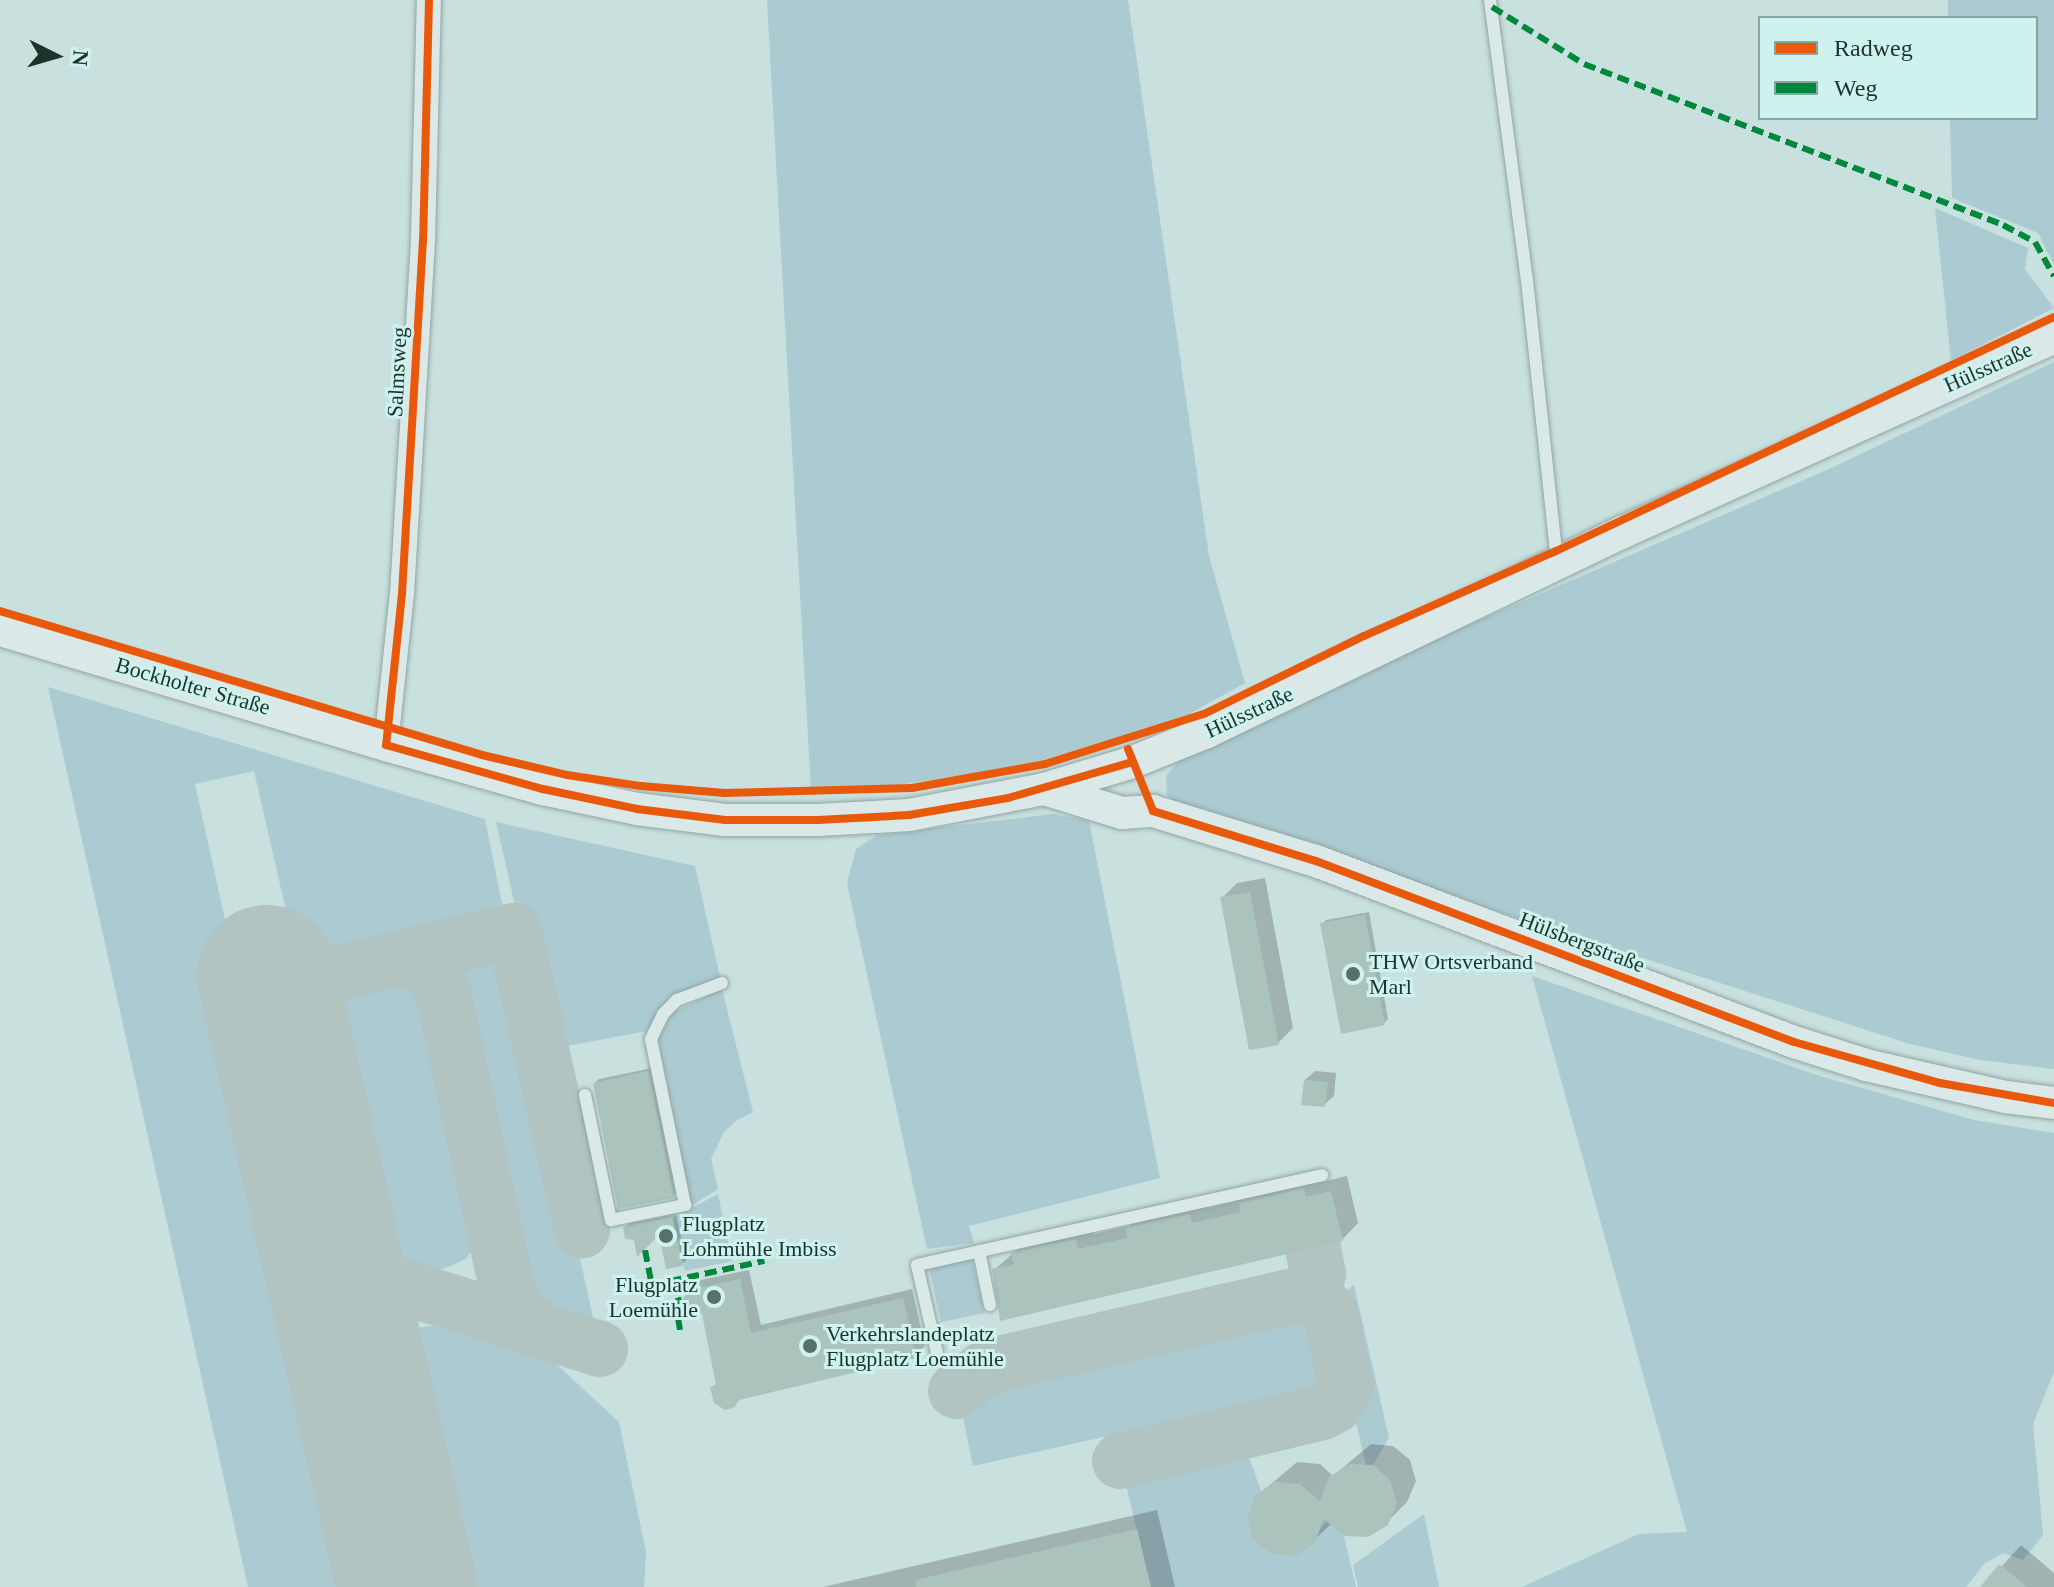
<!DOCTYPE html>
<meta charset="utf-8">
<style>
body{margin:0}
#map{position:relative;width:2054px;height:1587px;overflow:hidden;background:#c8e0de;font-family:"Times New Roman",serif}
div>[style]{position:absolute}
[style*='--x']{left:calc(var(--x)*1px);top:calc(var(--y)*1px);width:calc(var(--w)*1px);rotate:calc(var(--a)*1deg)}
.green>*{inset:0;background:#abcad2}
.shadow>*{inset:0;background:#0003}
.taxiway>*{height:56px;margin:-28px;padding:0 28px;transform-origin:28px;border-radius:28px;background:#b2c4c2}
.runway>*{height:140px;margin:-70px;padding:0 70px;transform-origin:70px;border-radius:70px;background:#b2c4c2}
.building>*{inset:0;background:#aac4bd}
.roads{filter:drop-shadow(0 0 2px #92a5a2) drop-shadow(0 0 2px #92a5a2)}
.service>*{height:12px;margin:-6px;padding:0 6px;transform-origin:6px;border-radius:6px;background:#dae9e7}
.minor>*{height:24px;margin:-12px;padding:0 12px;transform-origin:12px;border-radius:12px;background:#dae9e7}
.tertiary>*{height:32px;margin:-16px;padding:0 16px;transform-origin:16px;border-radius:16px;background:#dae9e7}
.quiet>*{height:6px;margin-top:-3px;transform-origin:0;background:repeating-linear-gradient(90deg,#00873e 0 12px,transparent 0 18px)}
.cycleway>*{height:8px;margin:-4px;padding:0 4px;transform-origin:4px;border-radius:4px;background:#e8590c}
.dots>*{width:22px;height:22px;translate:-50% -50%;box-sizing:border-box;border:4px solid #cef3ef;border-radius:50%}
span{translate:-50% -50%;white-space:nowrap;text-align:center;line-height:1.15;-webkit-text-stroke:6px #cef3ef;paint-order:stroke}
.street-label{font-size:22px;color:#1c332b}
.poi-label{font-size:22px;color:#1c332b}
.left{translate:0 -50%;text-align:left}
.right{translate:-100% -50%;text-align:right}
.legend{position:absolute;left:1758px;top:16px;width:280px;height:104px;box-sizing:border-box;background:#cef3ef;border:2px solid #87a6a1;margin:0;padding:10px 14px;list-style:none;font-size:24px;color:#1c332b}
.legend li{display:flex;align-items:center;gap:16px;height:40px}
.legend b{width:40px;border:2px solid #87a6a1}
.north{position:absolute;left:16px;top:16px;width:80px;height:80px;-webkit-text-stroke:6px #cef3ef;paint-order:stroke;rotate:95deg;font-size:22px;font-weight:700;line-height:32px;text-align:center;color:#1c332b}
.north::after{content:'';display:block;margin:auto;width:28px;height:36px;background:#1c332b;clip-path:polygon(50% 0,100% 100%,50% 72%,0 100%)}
</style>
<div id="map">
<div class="green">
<i style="clip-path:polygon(767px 0,1128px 0,1209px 556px,1245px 683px,1184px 717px,1027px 765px,886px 787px,811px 791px)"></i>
<i style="clip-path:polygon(1948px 0,2054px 0,2054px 265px,2038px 233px,1952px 198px,1950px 118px,2036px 118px,2036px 18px,1948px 18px)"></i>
<i style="clip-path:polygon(1935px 208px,2028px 248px,2025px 269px,2054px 308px,1951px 361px)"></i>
<i style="clip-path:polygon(2054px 362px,2054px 1069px,1980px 1060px,1910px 1044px,1183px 810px,1167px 795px,1166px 776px,1180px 760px,1364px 670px,1827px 470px)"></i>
<i style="clip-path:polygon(48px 687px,485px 819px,504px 913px,502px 921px,299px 967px,254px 771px,195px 784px,373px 1587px,248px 1587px)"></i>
<i style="clip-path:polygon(1053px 814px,1089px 821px,1160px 1178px,969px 1226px,974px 1243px,927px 1249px,847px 883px,856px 849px,877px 835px)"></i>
<i style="clip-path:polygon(496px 822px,695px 866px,720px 977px,674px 996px,647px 1031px,551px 1049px,545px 1037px)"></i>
<i style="clip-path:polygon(500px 946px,510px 948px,514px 957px,594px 1322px,538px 1304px,525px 1294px,518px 1278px,450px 970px,458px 956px)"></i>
<i style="clip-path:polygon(386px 973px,403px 975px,418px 982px,436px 1010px,480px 1213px,479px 1237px,473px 1249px,466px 1259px,443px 1269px,422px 1268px,380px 1255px,364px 1245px,357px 1228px,313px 1036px,313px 1018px,333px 988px)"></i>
<i style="clip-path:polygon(1532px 976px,1820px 1076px,1974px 1120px,2054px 1133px,2054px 1372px,2033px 1424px,2043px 1535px,2023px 1560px,2003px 1553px,1984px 1564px,1966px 1587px,1522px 1587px,1639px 1534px,1687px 1532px)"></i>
<i style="clip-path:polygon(722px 989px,753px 1112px,736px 1121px,724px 1132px,711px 1159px,718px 1189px,691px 1206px,658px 1038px,664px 1024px,675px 1011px)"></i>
<i style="clip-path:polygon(718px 1194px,732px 1261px,685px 1271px,673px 1218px)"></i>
<i style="clip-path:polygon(972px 1258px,985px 1313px,941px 1322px,929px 1267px)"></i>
<i style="clip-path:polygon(1354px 1285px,1389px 1438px,1373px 1465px,1366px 1465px,1352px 1406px,1360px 1393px,1360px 1379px,1341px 1305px,1344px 1292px)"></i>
<i style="clip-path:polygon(1298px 1314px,1319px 1324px,1333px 1372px,1330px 1390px,1317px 1401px,1118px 1449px,1113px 1440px,1103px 1437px,973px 1466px,962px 1412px,994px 1385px)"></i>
<i style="clip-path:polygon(441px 1325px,554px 1362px,619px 1422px,646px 1552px,644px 1587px,436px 1587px,389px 1374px,392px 1354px,404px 1337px,421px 1327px)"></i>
<i style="clip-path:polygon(1229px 1446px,1240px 1450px,1250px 1460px,1261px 1491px,1255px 1495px,1247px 1517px,1252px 1539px,1270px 1554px,1294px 1556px,1327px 1521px,1344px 1536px,1356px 1587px,1150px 1587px,1123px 1472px)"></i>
<i style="clip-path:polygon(1424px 1514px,1439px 1587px,1358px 1587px,1353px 1565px)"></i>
</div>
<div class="shadow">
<i style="clip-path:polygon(1265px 878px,1293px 1028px,1278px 1043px,1222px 898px,1237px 883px)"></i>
<i style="clip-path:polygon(1369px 912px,1388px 1019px,1384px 1023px,1322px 924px,1326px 920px)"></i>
<i style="clip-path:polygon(652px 1068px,678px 1192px,673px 1196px,595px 1083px,599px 1079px)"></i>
<i style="clip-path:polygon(1315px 1071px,1336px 1073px,1334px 1096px,1324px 1105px,1305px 1080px)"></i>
<i style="clip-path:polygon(1320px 1173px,1322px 1182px,1347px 1176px,1358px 1223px,1342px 1240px,994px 1270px,1030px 1238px,1092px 1224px,1094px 1234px,1130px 1226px,1143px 1212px,1206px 1199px,1208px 1208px,1245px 1199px,1258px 1187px)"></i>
<i style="clip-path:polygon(676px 1214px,686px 1260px,682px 1264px,660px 1231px,635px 1238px,625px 1227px,630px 1223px)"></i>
<i style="clip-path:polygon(749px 1270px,761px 1325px,912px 1289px,925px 1346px,915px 1356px,742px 1397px,734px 1406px,713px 1387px,717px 1383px,703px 1312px,690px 1291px,701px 1280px)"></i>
<i style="clip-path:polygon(1371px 1444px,1393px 1446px,1410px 1460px,1416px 1481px,1407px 1502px,1386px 1523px,1332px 1523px,1312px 1542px,1257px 1496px,1297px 1462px,1320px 1464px,1333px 1476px)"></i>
<i style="clip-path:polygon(1157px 1510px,1175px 1587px,823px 1587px)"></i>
<i style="clip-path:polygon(2021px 1545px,2054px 1573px,2054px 1587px,1983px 1587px)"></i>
</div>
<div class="taxiway">
<i style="--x:394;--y:959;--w:123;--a:-13.1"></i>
<i style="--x:514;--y:931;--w:307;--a:77.2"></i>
<i style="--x:284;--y:1049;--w:29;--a:-96"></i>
<i style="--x:281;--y:1020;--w:15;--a:-79"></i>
<i style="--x:284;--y:1005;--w:14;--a:-60"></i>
<i style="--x:291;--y:993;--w:23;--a:-38"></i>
<i style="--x:309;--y:979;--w:93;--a:-12.4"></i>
<i style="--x:400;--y:959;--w:20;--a:15"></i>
<i style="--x:419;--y:964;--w:18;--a:34"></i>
<i style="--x:434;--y:974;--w:20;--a:63"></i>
<i style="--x:443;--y:992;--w:311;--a:77.8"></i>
<i style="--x:509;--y:1296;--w:24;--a:60"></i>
<i style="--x:521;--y:1317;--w:21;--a:35"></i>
<i style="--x:327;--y:1238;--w:24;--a:60"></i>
<i style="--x:339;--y:1259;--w:21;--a:37"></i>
<i style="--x:356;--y:1272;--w:256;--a:17.5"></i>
<i style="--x:355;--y:1360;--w:26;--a:-94"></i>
<i style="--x:353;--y:1334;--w:35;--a:-66"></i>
<i style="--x:367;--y:1302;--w:27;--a:-28"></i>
<i style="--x:391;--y:1289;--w:19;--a:-3"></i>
<i style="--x:956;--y:1391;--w:34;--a:-38"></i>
<i style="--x:983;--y:1370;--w:17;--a:-21"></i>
<i style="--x:999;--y:1364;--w:316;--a:-13"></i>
<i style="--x:1307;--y:1293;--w:11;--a:-45"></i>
<i style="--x:1315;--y:1285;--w:11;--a:-75"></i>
<i style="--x:1318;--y:1274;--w:26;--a:-101"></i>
<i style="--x:1120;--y:1461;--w:208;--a:-13.6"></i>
<i style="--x:1322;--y:1412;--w:15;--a:-28"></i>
<i style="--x:1335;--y:1405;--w:22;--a:-60"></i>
<i style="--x:1346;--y:1386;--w:73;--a:-101.9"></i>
<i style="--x:1331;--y:1315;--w:16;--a:-128"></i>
<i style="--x:1321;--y:1302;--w:21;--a:-161"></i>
</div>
<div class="runway">
<i style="--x:267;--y:975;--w:628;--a:77.11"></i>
</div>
<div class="building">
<i style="clip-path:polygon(1250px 892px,1279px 1045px,1249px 1050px,1220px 897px)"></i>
<i style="clip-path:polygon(1365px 915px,1385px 1025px,1341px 1034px,1320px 923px)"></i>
<i style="clip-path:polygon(648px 1071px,674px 1198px,618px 1209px,593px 1083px)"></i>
<i style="clip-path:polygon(1304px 1080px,1328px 1082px,1325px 1107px,1301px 1105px)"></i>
<i style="clip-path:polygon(1304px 1188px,1306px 1197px,1331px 1191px,1343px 1241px,1000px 1321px,992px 1269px,1014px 1264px,1011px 1253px,1076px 1239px,1078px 1249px,1127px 1238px,1125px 1228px,1190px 1214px,1192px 1223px,1241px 1212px,1239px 1203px)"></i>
<i style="clip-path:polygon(672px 1217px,683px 1266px,666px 1269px,659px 1235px,637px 1257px,634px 1240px,625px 1239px,623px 1227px)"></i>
<i style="clip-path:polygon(740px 1279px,751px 1333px,903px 1298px,916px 1358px,739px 1400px,735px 1407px,725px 1410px,714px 1403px,710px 1387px,716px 1385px,702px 1314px,689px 1310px,683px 1299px,689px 1290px)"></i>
<i style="clip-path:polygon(1350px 1464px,1373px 1465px,1390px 1480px,1397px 1503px,1388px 1525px,1368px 1537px,1344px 1536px,1324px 1519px,1314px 1544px,1294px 1556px,1270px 1554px,1252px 1539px,1247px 1517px,1255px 1495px,1275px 1482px,1300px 1484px,1320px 1501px,1329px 1477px)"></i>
<i style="clip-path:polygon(1137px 1529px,1151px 1587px,916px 1587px,915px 1580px)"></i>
<i style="clip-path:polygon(1999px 1564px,2027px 1587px,1980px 1587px)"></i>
</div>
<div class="roads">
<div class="service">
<i style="--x:1490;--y:0;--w:282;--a:82.5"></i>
<i style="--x:1527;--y:280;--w:283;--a:83.9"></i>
<i style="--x:585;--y:1095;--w:128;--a:78.3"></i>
<i style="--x:611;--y:1220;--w:76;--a:-11.5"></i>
<i style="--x:685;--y:1205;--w:169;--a:-101.6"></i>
<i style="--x:651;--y:1039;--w:28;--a:-64"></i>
<i style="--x:663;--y:1014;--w:20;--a:-45"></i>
<i style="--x:677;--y:1000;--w:48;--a:-20.7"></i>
<i style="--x:979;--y:1251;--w:55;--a:78.5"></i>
<i style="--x:937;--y:1353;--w:90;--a:-102.8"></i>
<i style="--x:917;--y:1265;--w:415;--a:-12.5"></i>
</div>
<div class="minor">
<i style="--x:386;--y:745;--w:152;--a:-84"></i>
<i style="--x:402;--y:594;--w:355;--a:-86.6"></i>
<i style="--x:423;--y:240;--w:240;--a:-88.6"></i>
</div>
<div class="tertiary">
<i style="--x:0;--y:630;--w:403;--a:16.6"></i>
<i style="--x:386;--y:745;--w:163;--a:15.7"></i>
<i style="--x:543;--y:789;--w:96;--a:12"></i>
<i style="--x:637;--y:809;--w:89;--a:7.1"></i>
<i style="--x:725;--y:820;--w:93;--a:0"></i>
<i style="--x:818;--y:820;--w:91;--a:-3.1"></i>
<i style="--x:909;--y:815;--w:137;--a:-10.9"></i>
<i style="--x:1044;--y:789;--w:93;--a:-16.9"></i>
<i style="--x:1133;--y:762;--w:80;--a:-22.1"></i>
<i style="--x:1207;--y:732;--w:462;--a:-25.7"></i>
<i style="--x:1623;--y:532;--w:473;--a:-24.3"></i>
<i style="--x:1044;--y:789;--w:82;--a:17.1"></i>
<i style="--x:1122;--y:813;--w:31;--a:-4"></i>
<i style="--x:1153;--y:811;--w:170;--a:17.1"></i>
<i style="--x:1316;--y:861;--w:511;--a:20.74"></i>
<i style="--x:1794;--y:1042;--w:76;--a:17.7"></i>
<i style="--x:1866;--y:1065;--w:144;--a:12.9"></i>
<i style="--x:2006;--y:1097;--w:48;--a:7.1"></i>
</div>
</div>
<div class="quiet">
<i style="--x:1492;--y:7;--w:108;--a:31.8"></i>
<i style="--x:1584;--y:64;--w:449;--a:21"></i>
<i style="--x:2003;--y:225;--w:36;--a:28"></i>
<i style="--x:2035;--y:242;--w:39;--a:61"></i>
<i style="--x:645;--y:1250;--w:36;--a:79"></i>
<i style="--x:652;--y:1285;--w:115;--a:-12.1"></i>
<i style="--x:674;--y:1280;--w:28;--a:77"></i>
<i style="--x:680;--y:1307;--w:13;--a:32"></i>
<i style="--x:691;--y:1314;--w:9;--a:-18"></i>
<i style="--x:680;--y:1330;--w:20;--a:-99"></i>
<i style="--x:677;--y:1310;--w:4;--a:-45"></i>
</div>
<div class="cycleway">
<i style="--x:429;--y:0;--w:240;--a:91.4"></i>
<i style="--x:423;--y:240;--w:355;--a:93.4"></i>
<i style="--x:402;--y:594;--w:152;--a:96"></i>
<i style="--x:386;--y:745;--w:163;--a:15.7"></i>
<i style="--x:543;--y:789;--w:96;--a:12"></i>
<i style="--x:637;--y:809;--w:89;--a:7.1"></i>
<i style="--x:725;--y:820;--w:93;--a:0"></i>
<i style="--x:818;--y:820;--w:91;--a:-3.1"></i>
<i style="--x:909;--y:815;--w:100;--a:-9.7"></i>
<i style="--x:1008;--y:798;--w:130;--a:-16.1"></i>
<i style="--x:0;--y:611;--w:503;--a:16.63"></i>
<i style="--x:482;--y:755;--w:87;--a:13.2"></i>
<i style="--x:567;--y:775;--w:75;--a:8.5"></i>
<i style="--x:641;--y:786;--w:84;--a:4.8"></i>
<i style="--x:725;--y:793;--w:187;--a:-1.5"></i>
<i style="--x:912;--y:788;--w:135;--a:-10.2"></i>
<i style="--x:1045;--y:764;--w:167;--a:-17.5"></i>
<i style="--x:1204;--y:714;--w:178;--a:-26"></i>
<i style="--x:1364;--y:636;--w:208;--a:-23.9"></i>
<i style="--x:1554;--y:552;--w:552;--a:-25.17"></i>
<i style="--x:1128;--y:749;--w:67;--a:68"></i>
<i style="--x:1153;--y:811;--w:170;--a:17.1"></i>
<i style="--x:1316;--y:861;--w:511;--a:20.74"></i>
<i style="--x:1794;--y:1042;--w:152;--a:15.7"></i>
<i style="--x:1940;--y:1083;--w:116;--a:10"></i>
</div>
<div class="dots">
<i style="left:1353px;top:974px;background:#58706a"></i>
<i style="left:666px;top:1236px;background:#58706a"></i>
<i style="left:714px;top:1297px;background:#58706a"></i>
<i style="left:810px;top:1346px;background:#58706a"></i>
</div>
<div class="street-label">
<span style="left:1988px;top:367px;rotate:-24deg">Hülsstraße</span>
<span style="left:397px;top:372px;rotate:-87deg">Salmsweg</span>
<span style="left:193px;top:686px;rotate:16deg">Bockholter Straße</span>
<span style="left:1249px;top:712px;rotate:-25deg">Hülsstraße</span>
<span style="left:1582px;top:942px;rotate:21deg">Hülsbergstraße</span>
</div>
<div class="poi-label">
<span class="left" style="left:1369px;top:974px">THW Ortsverband<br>Marl</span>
<span class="left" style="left:682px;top:1236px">Flugplatz<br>Lohmühle Imbiss</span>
<span class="right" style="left:698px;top:1297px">Flugplatz<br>Loemühle</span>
<span class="left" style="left:826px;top:1346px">Verkehrslandeplatz<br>Flugplatz Loemühle</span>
</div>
<ul class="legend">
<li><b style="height:10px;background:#e8590c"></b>Radweg</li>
<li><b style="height:10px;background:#00873e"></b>Weg</li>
</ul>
<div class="north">N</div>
</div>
